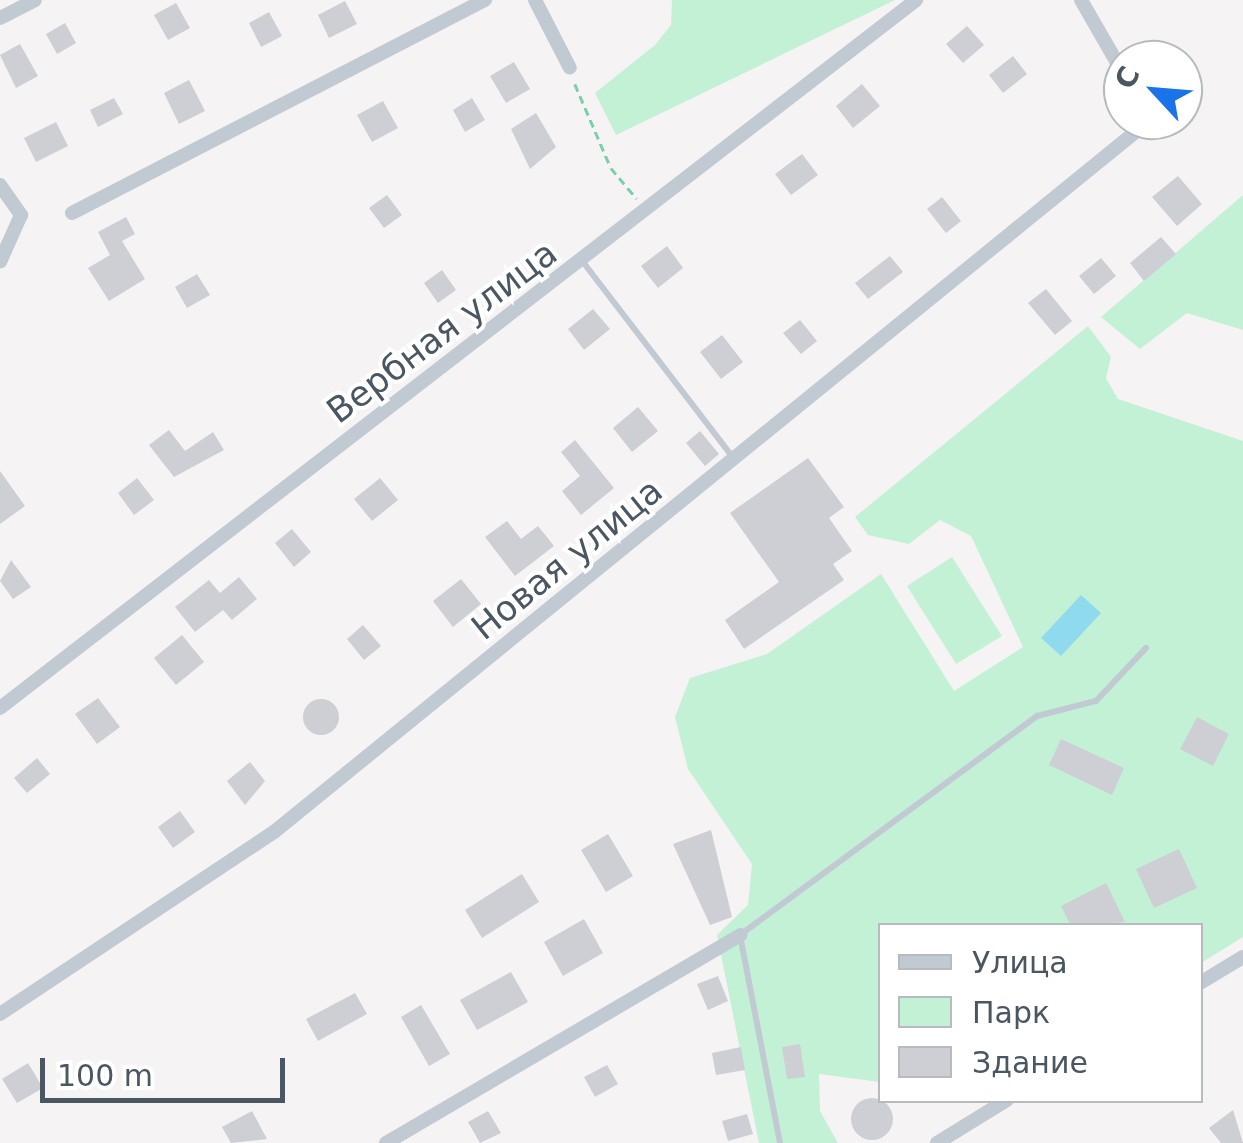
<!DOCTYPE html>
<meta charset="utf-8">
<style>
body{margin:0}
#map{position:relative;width:1243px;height:1143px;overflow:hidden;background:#f5f3f3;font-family:"DejaVu Sans",sans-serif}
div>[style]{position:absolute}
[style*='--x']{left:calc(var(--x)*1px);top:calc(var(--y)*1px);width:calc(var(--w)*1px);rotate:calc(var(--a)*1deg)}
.green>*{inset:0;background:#c3f1d5}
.water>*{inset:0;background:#90daee}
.building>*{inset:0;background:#cdcfd5}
.round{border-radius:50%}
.path>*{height:2.5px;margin-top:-1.25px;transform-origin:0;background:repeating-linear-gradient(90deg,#7ad0a6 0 8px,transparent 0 13px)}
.lane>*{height:6px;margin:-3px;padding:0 3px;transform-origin:3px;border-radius:3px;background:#c1cad2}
.street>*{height:14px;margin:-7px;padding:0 7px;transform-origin:7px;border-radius:7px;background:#c1cad2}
span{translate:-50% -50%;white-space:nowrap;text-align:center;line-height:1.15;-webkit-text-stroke:8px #fff;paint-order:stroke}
.street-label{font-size:35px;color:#4a5661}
.legend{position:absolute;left:878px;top:923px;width:325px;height:180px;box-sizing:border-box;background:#fff;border:2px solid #b7bbc0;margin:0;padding:12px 18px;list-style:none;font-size:30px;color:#4a5661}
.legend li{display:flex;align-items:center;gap:20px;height:50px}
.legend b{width:50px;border:2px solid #b7bbc0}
.north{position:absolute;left:1103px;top:40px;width:100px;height:100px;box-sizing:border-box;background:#fff;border:2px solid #b7bbc0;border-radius:50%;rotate:296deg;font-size:28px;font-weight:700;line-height:40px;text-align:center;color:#4a5661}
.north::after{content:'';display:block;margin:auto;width:35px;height:45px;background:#1a73e8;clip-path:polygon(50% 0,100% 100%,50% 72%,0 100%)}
.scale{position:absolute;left:40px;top:1058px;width:245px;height:45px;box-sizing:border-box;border:5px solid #4a5661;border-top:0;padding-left:12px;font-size:30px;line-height:35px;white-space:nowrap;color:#4a5661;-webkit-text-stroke:8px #fff;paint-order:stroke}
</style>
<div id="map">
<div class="green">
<i style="clip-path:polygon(672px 0,895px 0,616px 135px,595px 93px,655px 45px,671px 25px)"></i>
<i style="clip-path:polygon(1243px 195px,1243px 330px,1187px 313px,1140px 349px,1101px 317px)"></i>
<i style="clip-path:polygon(1088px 326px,1111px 357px,1106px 378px,1118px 399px,1243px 441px,1243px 937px,1201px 963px,1200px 926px,880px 926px,880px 1082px,819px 1074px,820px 1111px,838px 1143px,759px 1143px,717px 935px,748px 905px,752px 864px,688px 769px,675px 717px,690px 678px,767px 654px,881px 574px,954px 691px,1023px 647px,971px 536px,940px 520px,909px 544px,868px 535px,855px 517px)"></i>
<i style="clip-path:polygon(952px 557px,1002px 636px,956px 664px,907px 586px)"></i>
</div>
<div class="water">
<i style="clip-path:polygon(1081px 595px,1101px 613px,1061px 656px,1041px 638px)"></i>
</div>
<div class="building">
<i style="clip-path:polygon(345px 1px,357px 24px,329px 38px,318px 15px)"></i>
<i style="clip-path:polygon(176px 3px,190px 28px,168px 40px,154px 15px)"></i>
<i style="clip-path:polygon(269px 12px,282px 36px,261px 47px,249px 23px)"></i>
<i style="clip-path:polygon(65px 23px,76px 43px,57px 54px,46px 34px)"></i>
<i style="clip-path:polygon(967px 26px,984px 45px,963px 63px,946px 44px)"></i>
<i style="clip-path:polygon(20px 44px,38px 76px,16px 88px,0 55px)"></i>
<i style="clip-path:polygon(1013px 56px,1027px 74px,1003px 93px,989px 75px)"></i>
<i style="clip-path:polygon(514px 62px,530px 89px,506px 103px,490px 76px)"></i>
<i style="clip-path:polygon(189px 80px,205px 111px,179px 124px,164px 93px)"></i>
<i style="clip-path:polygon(862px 84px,880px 106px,853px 128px,836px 106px)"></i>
<i style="clip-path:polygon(114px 98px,123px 114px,98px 127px,90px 110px)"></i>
<i style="clip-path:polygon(472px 98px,485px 120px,465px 132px,453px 110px)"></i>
<i style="clip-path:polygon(383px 101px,398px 128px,372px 142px,357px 115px)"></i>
<i style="clip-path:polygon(536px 113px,556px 147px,530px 169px,511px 129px)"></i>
<i style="clip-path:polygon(56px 122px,68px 146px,36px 162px,24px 138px)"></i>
<i style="clip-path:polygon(802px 154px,818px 175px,791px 195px,775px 174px)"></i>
<i style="clip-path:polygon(1178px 176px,1202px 204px,1177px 226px,1152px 197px)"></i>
<i style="clip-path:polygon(387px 195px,402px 215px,384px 228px,369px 208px)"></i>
<i style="clip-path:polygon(942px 197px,961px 221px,946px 233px,927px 209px)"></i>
<i style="clip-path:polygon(126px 217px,135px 234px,122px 241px,145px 279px,109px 301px,88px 268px,110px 255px,98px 232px)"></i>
<i style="clip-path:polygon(1161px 237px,1176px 254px,1144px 281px,1130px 263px)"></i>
<i style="clip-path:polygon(667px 246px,683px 268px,658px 288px,641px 266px)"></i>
<i style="clip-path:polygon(890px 256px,903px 272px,868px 299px,855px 283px)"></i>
<i style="clip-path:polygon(1101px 258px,1116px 276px,1094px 294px,1079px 276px)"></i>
<i style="clip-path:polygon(442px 270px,456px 290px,438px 303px,424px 283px)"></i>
<i style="clip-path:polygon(197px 274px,210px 295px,187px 308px,175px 287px)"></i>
<i style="clip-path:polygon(1046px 289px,1072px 321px,1055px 335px,1028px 303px)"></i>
<i style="clip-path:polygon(593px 309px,610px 329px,584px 350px,568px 329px)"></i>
<i style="clip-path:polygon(800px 320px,817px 341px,801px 354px,783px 333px)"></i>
<i style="clip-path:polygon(722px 335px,743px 362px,721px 379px,700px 352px)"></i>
<i style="clip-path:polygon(638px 407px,658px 431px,632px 452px,613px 428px)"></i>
<i style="clip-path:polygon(169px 430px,185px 451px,213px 432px,224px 450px,174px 477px,149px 445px)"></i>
<i style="clip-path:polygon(700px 431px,719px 454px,705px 466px,686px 443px)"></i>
<i style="clip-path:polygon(575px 440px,614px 488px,581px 515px,562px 491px,580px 476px,561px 452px)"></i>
<i style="clip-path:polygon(808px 458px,844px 507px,829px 518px,852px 551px,833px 564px,844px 580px,744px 649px,725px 620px,779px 582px,730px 513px)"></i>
<i style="clip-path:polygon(0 471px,25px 506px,0 524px)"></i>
<i style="clip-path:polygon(137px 478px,154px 500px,134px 515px,118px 493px)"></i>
<i style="clip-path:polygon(380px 478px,398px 500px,372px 521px,354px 499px)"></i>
<i style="clip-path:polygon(507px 521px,521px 539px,538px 526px,554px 546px,515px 576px,485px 537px)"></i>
<i style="clip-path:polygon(292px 529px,311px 552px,294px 567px,275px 543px)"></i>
<i style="clip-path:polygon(11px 560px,31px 587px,13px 599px,0 581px)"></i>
<i style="clip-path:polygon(239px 577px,257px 599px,232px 620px,223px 610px,195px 632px,175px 607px,209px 580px,220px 593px)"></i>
<i style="clip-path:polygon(461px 579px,481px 604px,453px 627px,433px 601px)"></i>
<i style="clip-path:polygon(363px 625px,381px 646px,364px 660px,347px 639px)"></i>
<i style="clip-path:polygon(182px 635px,204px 662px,176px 685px,154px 658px)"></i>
<i style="clip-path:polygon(98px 698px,120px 727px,97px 744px,75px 714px)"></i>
<i class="round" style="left:303px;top:699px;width:36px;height:36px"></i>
<i style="clip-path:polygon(1197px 717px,1229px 734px,1213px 766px,1180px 749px)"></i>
<i style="clip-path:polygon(1061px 739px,1124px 768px,1112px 795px,1049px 765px)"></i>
<i style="clip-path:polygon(37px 758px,50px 774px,27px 793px,14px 778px)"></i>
<i style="clip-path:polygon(250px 762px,265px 781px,245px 805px,227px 781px)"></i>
<i style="clip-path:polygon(180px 811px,195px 832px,173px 848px,158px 827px)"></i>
<i style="clip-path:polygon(711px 830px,732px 917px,710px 925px,673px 844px)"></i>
<i style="clip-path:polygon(608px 834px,633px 876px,606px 892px,581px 850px)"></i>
<i style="clip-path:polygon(1179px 849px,1197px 888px,1154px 908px,1136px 869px)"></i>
<i style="clip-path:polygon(522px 874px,539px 902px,482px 938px,465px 910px)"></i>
<i style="clip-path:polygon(1106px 883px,1125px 922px,1071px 926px,1061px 906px)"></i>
<i style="clip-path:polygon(584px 919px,603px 953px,563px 976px,544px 942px)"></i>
<i style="clip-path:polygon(511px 972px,528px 1002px,477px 1030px,460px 1000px)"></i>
<i style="clip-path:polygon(718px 976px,728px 1001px,708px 1010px,697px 984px)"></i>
<i style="clip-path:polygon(355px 993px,367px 1014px,318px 1041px,306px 1019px)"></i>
<i style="clip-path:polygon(421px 1005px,450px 1054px,429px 1066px,401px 1017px)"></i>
<i style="clip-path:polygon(800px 1044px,805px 1077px,787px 1079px,782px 1047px)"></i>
<i style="clip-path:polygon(741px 1047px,745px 1070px,716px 1075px,712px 1053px)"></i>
<i style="clip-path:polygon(28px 1063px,43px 1088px,17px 1103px,2px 1079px)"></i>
<i style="clip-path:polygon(607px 1065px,618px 1084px,595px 1097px,584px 1077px)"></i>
<i class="round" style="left:851px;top:1098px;width:42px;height:42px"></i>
<i style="clip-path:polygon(1233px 1110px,1243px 1143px,1221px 1143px,1209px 1128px)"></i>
<i style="clip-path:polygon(252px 1111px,267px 1139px,231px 1143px,222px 1127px)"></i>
<i style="clip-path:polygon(488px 1111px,501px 1133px,480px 1143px,468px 1122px)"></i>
<i style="clip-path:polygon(747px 1114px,753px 1134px,728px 1141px,722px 1121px)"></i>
</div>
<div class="path">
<i style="--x:575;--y:84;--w:91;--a:66.8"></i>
<i style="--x:611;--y:168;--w:40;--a:50"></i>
</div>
<div class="lane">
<i style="--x:583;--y:262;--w:245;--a:52.5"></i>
<i style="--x:780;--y:1143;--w:212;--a:-100.9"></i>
<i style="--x:740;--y:935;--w:369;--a:-36.4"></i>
<i style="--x:1037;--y:716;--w:61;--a:-14.3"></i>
<i style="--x:1096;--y:701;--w:73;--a:-46.7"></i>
</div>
<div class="street">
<i style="--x:535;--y:0;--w:76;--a:62.8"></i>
<i style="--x:1081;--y:0;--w:84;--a:60.1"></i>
<i style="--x:0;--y:18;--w:39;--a:-27"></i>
<i style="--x:0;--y:185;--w:37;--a:55"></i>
<i style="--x:21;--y:215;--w:51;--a:114.1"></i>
<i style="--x:72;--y:213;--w:465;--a:-27.3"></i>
<i style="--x:0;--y:708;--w:1158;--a:-37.7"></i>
<i style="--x:1200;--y:983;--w:50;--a:-31.2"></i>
<i style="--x:0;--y:1014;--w:329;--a:-33.6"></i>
<i style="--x:274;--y:832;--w:1129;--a:-39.1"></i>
<i style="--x:386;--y:1143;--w:411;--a:-30.4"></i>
<i style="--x:937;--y:1143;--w:82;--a:-31.6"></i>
</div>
<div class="street-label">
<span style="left:442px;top:332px;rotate:-37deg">Вербная улица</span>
<span style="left:567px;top:559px;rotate:-39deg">Новая улица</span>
</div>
<ul class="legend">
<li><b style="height:12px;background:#c1cad2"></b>Улица</li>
<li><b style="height:28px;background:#c3f1d5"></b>Парк</li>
<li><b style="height:28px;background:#cdcfd5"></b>Здание</li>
</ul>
<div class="north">С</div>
<div class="scale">100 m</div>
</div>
